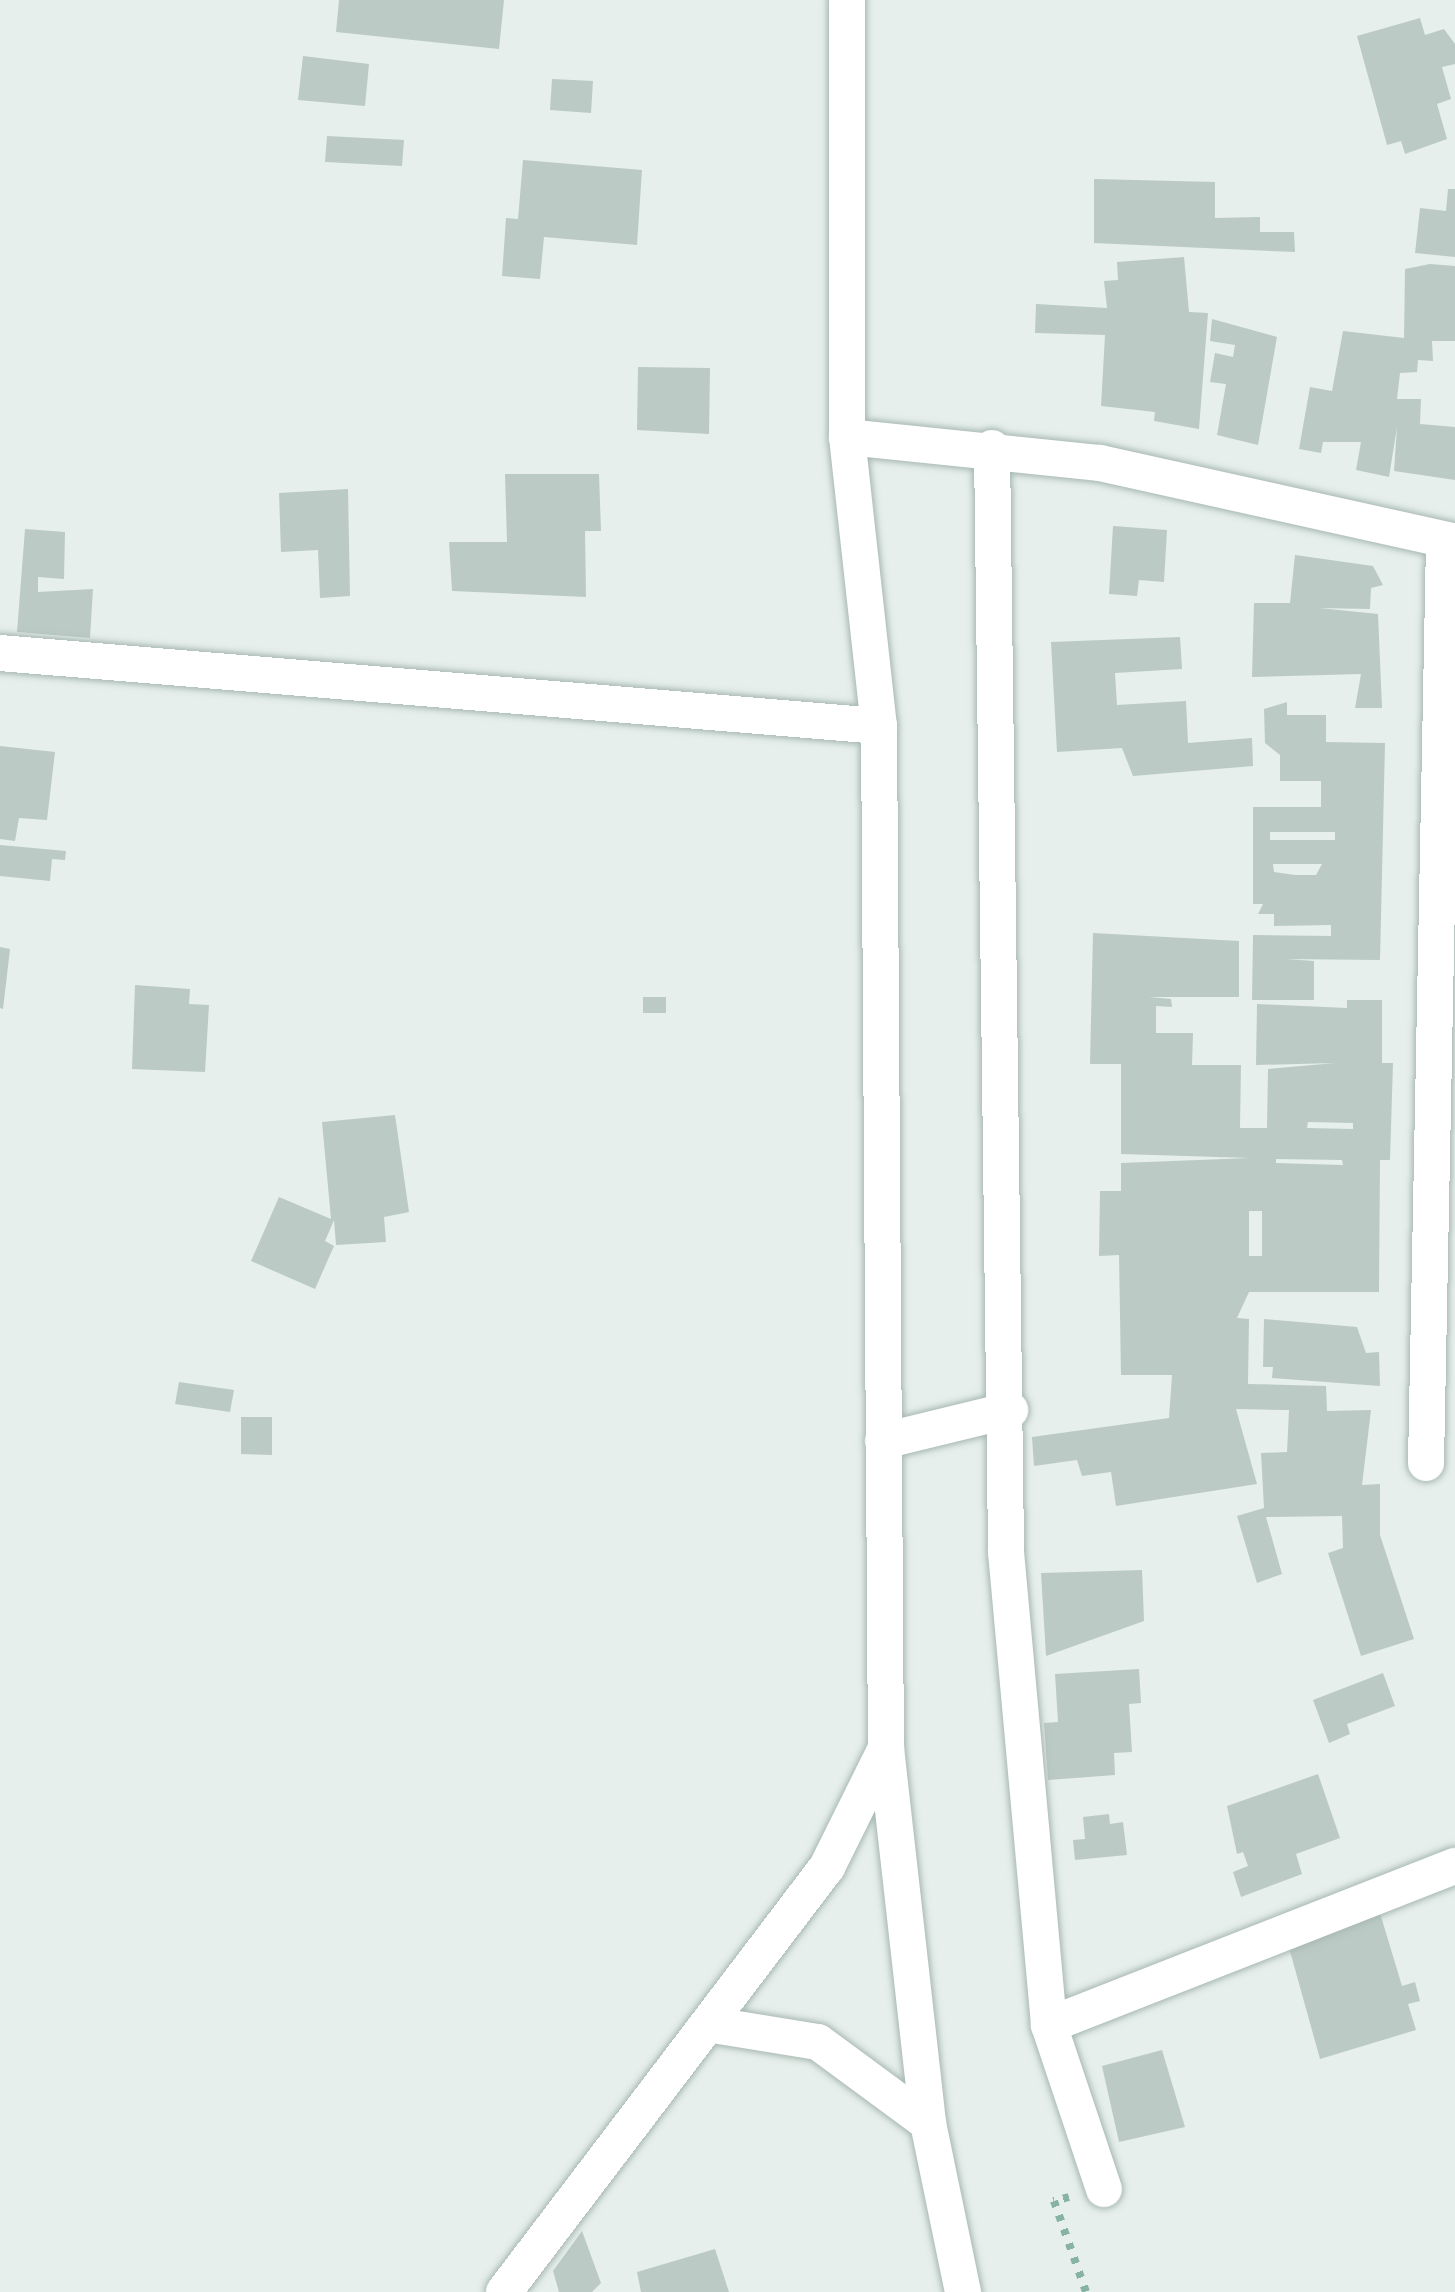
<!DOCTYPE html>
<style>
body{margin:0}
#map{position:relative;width:1455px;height:2292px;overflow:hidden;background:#e6efeb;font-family:"DejaVu Sans",sans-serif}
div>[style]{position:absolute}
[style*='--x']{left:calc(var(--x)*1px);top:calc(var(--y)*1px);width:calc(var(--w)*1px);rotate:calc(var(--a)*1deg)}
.building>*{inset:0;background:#bbcac4}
.path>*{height:8px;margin-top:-4px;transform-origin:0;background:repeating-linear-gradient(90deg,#86b3a5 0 6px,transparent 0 15px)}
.roads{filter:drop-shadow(0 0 3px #a8b8b2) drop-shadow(0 0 3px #a8b8b2)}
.minor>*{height:36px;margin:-18px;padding:0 18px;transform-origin:18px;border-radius:18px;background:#fff}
.tertiary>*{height:36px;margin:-18px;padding:0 18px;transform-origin:18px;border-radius:18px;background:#fff}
.secondary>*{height:36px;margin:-18px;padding:0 18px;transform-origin:18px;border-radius:18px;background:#fff}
span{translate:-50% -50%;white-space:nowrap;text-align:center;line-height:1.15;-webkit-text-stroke:12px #f7fbf9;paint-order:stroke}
</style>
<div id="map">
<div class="building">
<i style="clip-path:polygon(339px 0,504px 0,499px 49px,336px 32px)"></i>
<i style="clip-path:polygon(1420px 18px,1425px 35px,1444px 29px,1455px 44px,1455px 64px,1442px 67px,1451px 99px,1437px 104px,1447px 139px,1405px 154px,1401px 141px,1387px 145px,1357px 36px)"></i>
<i style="clip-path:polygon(303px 56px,369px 64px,365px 106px,298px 100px)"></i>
<i style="clip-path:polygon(552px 79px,593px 81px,591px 113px,550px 110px)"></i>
<i style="clip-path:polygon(327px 136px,404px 140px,402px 166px,325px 162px)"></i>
<i style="clip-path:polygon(523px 160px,642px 170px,637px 245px,544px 237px,540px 279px,502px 276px,506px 218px,518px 219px)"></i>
<i style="clip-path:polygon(1094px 179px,1215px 182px,1215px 218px,1260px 217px,1260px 232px,1294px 232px,1295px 252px,1094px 243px)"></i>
<i style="clip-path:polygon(1448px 189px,1455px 189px,1455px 257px,1415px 253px,1420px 208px,1446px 211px)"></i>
<i style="clip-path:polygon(1184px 257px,1189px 312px,1208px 313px,1199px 429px,1154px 421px,1155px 412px,1101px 406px,1105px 335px,1035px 333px,1036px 304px,1107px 308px,1104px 281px,1118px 280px,1117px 262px)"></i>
<i style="clip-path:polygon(1430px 264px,1455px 266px,1455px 341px,1432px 341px,1433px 361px,1418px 360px,1417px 372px,1400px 373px,1397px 399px,1421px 399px,1420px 424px,1455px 427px,1455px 480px,1394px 471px,1397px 427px,1389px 477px,1356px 470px,1361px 442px,1323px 442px,1321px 453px,1299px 449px,1310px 387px,1332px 391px,1343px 331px,1404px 338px,1405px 269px)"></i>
<i style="clip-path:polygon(1212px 319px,1277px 337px,1258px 445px,1217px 435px,1226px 384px,1210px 382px,1215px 353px,1233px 357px,1235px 345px,1210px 341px)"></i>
<i style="clip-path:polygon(638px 367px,710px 368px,709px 434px,637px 430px)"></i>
<i style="clip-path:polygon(505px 474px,599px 474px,601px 531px,585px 531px,586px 597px,452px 591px,449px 542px,507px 542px)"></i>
<i style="clip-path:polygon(348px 489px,350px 596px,320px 598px,318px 550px,281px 552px,279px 493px)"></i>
<i style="clip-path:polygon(1113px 526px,1167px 530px,1164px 582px,1139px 580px,1137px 596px,1109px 594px)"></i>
<i style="clip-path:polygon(25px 529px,65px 532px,64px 579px,38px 577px,38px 592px,93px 589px,90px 638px,17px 632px)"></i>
<i style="clip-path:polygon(1295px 555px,1373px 566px,1383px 585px,1371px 588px,1370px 609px,1319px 608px,1378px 614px,1382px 708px,1355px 708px,1361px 674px,1252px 677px,1254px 603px,1290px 603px)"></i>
<i style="clip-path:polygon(1180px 637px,1182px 669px,1115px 673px,1117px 705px,1186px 701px,1188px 743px,1252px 738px,1253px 766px,1133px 776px,1122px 748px,1057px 752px,1051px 642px)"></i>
<i style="clip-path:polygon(evenodd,1287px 702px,1287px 715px,1326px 715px,1326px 742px,1385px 743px,1380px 960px,1286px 959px,1314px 961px,1314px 1000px,1252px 1000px,1253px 935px,1331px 936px,1331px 925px,1274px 926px,1274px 914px,1258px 914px,1263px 904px,1253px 904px,1253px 807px,1321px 807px,1321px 781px,1280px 781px,1280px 755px,1265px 743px,1264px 709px,1287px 702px,1270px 832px,1335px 832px,1335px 840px,1270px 840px,1270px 832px,1287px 702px,1273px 864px,1322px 864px,1316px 875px,1295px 875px,1274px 872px,1273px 864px)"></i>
<i style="clip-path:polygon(0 746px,55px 752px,47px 820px,19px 818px,15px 841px,0 839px)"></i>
<i style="clip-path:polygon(0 845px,66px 851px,65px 860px,52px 859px,50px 881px,0 876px)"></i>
<i style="clip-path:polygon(evenodd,1093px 933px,1239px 941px,1239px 997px,1149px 997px,1171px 999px,1172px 1007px,1156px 1006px,1156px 1033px,1193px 1033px,1192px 1065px,1241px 1065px,1240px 1128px,1267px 1128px,1268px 1069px,1335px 1063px,1256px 1065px,1257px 1004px,1347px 1008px,1347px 1000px,1382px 1000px,1382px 1063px,1393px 1063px,1390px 1160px,1380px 1160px,1379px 1292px,1249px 1292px,1237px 1318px,1249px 1319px,1248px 1384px,1326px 1386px,1327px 1411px,1371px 1410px,1362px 1485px,1380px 1484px,1380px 1535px,1414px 1639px,1361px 1656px,1328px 1553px,1343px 1548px,1342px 1516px,1266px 1517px,1282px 1574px,1257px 1583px,1237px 1516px,1264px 1508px,1261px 1453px,1287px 1452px,1289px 1410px,1236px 1409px,1257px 1484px,1116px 1506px,1111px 1472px,1082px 1476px,1077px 1460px,1034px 1466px,1032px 1437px,1169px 1418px,1172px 1375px,1121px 1375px,1119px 1255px,1099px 1256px,1100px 1191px,1121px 1191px,1121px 1163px,1250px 1158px,1121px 1154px,1121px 1064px,1090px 1064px,1093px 933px,1308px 1122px,1353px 1123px,1353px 1129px,1307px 1128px,1308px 1122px,1093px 933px,1276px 1159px,1342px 1160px,1343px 1165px,1276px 1163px,1276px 1159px,1093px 933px,1249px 1211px,1262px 1211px,1262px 1256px,1249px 1256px,1249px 1211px)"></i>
<i style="clip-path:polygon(0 947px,10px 949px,3px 1009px,0 1008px)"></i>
<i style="clip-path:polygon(135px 985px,190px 989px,189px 1004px,209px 1005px,205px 1072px,132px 1069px)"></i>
<i style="clip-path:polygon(643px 997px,666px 997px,666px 1013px,643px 1013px)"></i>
<i style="clip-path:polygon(395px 1115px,409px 1212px,384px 1217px,386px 1242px,336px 1245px,334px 1220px,325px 1241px,334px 1246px,315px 1289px,251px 1261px,279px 1197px,331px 1219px,322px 1122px)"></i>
<i style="clip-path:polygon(1264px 1319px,1357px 1327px,1366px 1353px,1379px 1352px,1380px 1386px,1272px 1378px,1273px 1367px,1263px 1367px)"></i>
<i style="clip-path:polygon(179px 1382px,234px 1390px,230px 1412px,175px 1404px)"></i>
<i style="clip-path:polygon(241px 1417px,272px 1417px,272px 1455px,241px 1454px)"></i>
<i style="clip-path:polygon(1142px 1570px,1144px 1621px,1046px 1656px,1041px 1573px)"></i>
<i style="clip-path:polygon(1139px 1669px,1141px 1703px,1129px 1704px,1132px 1752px,1114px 1753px,1115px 1775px,1048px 1780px,1044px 1723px,1058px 1722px,1055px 1674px)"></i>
<i style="clip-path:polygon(1383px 1673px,1395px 1706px,1347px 1724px,1350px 1734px,1329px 1743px,1313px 1700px)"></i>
<i style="clip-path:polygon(1318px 1774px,1340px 1838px,1296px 1854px,1302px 1874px,1241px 1897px,1233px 1872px,1248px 1866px,1243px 1852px,1237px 1854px,1227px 1806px)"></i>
<i style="clip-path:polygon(1109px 1814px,1110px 1824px,1123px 1822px,1127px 1855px,1075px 1860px,1073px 1840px,1085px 1839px,1083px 1817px)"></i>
<i style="clip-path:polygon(1380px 1913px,1402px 1986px,1415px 1982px,1420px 2001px,1408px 2004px,1416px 2030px,1320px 2059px,1288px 1944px)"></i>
<i style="clip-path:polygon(1162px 2050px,1185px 2127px,1119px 2142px,1102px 2066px)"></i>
<i style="clip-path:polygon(582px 2231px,601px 2283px,592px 2292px,559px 2292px,553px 2271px)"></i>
<i style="clip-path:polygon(715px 2249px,729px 2292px,641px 2292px,637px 2272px)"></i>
</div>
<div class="path">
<i style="--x:1069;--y:2197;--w:16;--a:165"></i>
<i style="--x:1054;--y:2201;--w:96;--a:70.6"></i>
</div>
<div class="roads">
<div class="minor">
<i style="--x:847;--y:437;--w:254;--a:5.9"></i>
<i style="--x:1100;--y:463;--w:364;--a:12.5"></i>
<i style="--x:992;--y:448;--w:1104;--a:89.27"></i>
<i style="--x:1006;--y:1552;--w:475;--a:84.8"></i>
<i style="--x:1049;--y:2025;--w:173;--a:71.5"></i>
<i style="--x:883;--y:1441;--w:131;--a:-13.7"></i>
<i style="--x:1426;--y:1463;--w:923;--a:-88.88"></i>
<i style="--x:713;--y:2025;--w:106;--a:9.2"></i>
<i style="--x:818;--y:2042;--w:137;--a:36.4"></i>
<i style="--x:1049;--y:2025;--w:436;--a:-21.4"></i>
<i style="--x:504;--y:2292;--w:534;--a:-52.77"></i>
<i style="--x:827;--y:1867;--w:133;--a:-63.6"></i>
</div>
<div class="tertiary">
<i style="--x:0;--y:653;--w:882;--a:4.75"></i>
</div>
<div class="secondary">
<i style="--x:847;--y:0;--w:437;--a:90"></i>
<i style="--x:847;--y:437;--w:291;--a:83.7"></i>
<i style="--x:879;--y:726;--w:1022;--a:89.61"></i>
<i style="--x:886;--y:1748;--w:377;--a:83.6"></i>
<i style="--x:928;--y:2123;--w:173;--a:78.3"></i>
</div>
</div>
</div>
